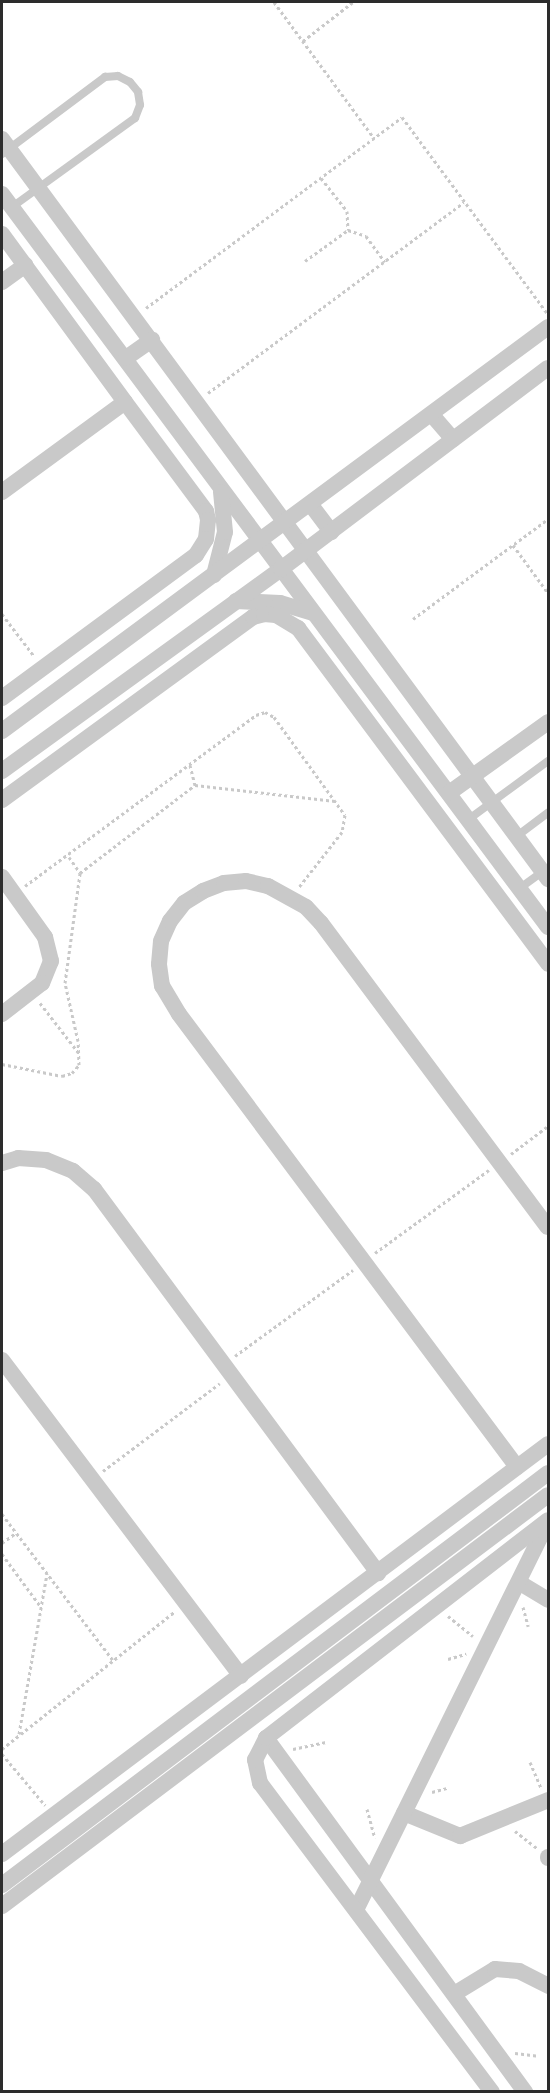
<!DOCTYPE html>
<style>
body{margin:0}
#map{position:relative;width:550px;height:2093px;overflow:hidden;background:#fff;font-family:Karla,sans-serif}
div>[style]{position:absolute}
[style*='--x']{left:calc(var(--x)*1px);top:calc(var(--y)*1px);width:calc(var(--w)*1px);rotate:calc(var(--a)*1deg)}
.path>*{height:3px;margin-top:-1.5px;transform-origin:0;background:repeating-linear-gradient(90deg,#c9c9c9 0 3px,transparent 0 6px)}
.service>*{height:8px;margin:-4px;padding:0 4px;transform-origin:4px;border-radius:4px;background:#c9c9c9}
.minor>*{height:16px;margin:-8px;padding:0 8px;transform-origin:8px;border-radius:8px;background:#c9c9c9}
span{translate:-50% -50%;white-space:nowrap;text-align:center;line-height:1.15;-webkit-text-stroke:6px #fff;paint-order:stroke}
.frame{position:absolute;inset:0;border:3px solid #2c2c2c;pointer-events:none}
</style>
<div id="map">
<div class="path">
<i style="--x:274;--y:2;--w:169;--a:53.7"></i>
<i style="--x:303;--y:41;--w:63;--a:-38"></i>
<i style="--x:321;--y:178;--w:42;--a:51.8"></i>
<i style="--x:347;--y:211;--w:19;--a:87"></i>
<i style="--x:348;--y:230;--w:19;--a:18"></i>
<i style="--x:366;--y:236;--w:32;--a:54"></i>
<i style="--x:305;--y:261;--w:53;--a:-35.8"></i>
<i style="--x:146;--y:308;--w:319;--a:-36.7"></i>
<i style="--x:402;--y:117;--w:244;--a:53.5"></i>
<i style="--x:208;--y:393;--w:319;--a:-36.7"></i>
<i style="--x:513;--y:545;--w:59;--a:53.9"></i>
<i style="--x:2;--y:614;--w:53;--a:52.7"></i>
<i style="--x:413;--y:619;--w:168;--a:-36.5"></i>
<i style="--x:190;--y:765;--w:21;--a:76"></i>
<i style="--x:69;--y:857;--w:19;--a:55"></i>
<i style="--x:25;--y:886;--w:287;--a:-36.5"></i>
<i style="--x:256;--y:715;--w:9;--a:-18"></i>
<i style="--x:265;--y:712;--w:10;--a:29"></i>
<i style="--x:274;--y:717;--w:121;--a:54.1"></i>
<i style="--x:345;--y:815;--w:17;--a:100"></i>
<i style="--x:342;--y:832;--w:70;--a:128"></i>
<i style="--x:40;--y:1003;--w:62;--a:52.2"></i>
<i style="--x:2;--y:1064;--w:61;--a:11.3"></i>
<i style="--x:62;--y:1076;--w:10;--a:-17"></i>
<i style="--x:72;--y:1073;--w:11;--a:-49"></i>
<i style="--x:79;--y:1065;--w:24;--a:-92"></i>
<i style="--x:78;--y:1041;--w:59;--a:-102.6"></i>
<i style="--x:65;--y:983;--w:111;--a:-82.2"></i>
<i style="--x:80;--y:873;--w:145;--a:-37.4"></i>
<i style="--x:195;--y:785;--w:141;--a:6.5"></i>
<i style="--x:511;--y:1154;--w:46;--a:-37.1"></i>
<i style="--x:375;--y:1253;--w:141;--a:-36.1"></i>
<i style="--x:235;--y:1356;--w:146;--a:-36.1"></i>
<i style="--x:103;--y:1471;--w:146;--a:-36.9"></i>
<i style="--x:2;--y:1514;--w:183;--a:52.8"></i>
<i style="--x:2;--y:1543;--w:17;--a:-36"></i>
<i style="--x:2;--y:1554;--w:66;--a:53.7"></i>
<i style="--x:523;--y:1607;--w:20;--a:75"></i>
<i style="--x:448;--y:1616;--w:32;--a:39"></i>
<i style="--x:448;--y:1659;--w:19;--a:-16"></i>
<i style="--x:19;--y:1734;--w:163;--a:-80.1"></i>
<i style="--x:2;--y:1749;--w:220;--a:-38.5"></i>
<i style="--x:293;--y:1749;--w:35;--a:-12"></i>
<i style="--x:2;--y:1754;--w:67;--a:49.9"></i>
<i style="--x:530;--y:1762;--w:28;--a:67"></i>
<i style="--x:432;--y:1792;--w:16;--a:-15"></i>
<i style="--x:367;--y:1809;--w:30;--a:75"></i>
<i style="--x:515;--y:1831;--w:29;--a:38"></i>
<i style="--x:515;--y:2053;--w:23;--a:7"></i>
</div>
<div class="service">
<i style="--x:2;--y:154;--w:129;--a:-36.8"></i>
<i style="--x:105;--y:77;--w:13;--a:-4"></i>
<i style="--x:118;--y:76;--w:13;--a:27"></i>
<i style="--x:130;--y:82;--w:13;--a:51"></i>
<i style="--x:138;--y:92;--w:13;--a:81"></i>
<i style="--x:140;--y:105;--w:14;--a:111"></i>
<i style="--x:135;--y:118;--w:152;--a:144.1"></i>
<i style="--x:469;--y:819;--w:98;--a:-36.3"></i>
<i style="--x:517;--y:836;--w:39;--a:-37"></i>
<i style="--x:520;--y:888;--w:29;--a:-36"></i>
</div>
<div class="minor">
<i style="--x:2;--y:139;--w:920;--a:53.58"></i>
<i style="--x:2;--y:194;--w:914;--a:53.32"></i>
<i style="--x:2;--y:234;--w:208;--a:53.8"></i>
<i style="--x:2;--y:282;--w:29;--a:-36"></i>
<i style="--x:126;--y:358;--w:32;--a:-35"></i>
<i style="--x:432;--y:415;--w:32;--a:49"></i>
<i style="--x:2;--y:492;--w:152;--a:-36.2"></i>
<i style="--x:125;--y:402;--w:136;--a:53.4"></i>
<i style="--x:206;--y:511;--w:9;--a:77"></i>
<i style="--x:208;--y:520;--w:19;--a:96"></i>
<i style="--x:206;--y:539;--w:19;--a:122"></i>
<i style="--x:196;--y:555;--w:241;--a:143.6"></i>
<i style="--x:311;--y:505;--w:34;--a:53"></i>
<i style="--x:214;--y:575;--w:44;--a:-75.7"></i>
<i style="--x:225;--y:532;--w:40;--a:-95.7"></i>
<i style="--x:236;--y:601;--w:44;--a:2.6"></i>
<i style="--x:280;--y:603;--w:34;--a:17"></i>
<i style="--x:2;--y:731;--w:679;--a:-36.5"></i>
<i style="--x:2;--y:771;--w:344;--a:-35.9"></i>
<i style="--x:281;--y:569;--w:334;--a:-37"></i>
<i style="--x:449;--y:793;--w:122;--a:-35.6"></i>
<i style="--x:2;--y:800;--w:311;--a:-36.1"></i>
<i style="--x:253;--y:617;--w:11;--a:-15"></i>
<i style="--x:264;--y:614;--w:12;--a:5"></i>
<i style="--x:276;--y:615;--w:26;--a:31"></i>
<i style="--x:298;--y:628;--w:419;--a:53.3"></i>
<i style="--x:2;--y:877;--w:74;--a:54.4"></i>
<i style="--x:45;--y:937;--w:25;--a:76"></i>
<i style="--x:51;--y:961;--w:24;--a:112"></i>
<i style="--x:42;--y:983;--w:51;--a:142.2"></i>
<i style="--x:2;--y:1163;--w:17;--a:-17"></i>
<i style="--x:18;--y:1158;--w:28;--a:4"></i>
<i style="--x:46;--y:1160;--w:29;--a:22"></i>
<i style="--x:73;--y:1171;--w:28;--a:41"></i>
<i style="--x:94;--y:1189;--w:478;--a:53.5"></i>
<i style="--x:2;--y:1360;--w:396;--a:52.9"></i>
<i style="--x:517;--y:1467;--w:565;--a:-126.73"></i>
<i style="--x:179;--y:1014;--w:33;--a:-121"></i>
<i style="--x:162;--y:986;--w:22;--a:-98"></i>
<i style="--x:159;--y:964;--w:23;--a:-85"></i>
<i style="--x:161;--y:941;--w:22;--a:-66"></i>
<i style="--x:170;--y:921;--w:23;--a:-52"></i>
<i style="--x:184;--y:903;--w:22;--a:-32"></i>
<i style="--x:203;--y:891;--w:22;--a:-21"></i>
<i style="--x:224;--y:883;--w:22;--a:-5"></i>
<i style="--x:246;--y:881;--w:23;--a:13"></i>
<i style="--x:268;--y:886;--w:43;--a:28.9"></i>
<i style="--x:306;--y:907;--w:22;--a:47"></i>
<i style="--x:321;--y:923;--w:379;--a:53.3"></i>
<i style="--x:520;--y:1583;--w:33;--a:31"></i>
<i style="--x:266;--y:1738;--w:439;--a:53.8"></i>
<i style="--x:404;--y:1813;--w:61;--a:22.3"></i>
<i style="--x:460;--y:1836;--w:95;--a:-22.2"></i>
<i style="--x:2;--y:1854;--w:683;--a:-36.9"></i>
<i style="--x:548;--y:1857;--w:1;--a:90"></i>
<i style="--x:2;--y:1885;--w:684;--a:-37.04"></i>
<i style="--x:2;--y:1906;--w:683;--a:-36.97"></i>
<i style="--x:356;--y:1910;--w:433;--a:-63.7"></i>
<i style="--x:454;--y:1994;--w:48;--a:-31.4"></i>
<i style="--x:495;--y:1969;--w:24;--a:5"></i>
<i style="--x:519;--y:1971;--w:33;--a:27"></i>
<i style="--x:492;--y:2092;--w:386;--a:-126.9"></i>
<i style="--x:260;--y:1783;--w:24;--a:-102"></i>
<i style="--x:255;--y:1760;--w:25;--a:-63"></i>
<i style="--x:266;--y:1738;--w:356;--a:-37.7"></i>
</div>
<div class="frame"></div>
</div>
